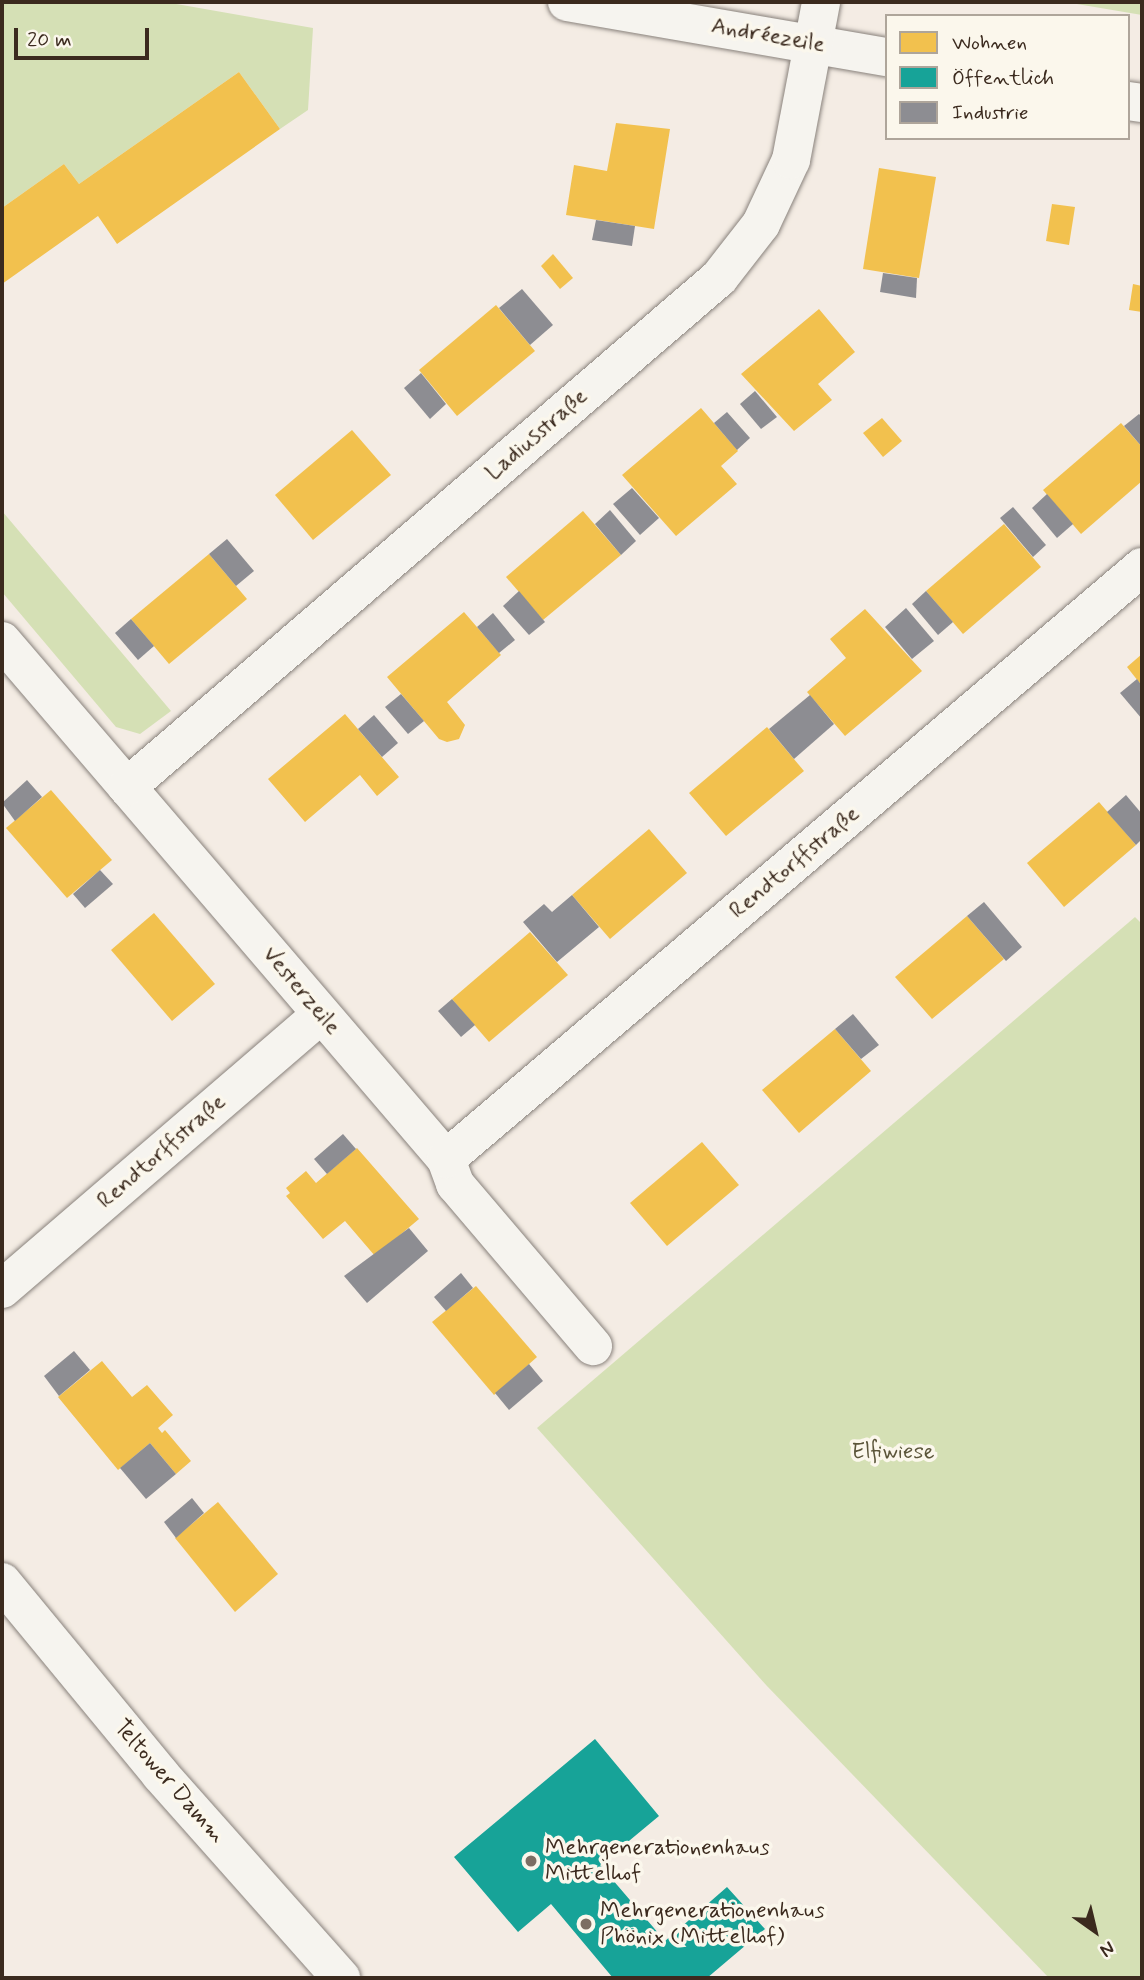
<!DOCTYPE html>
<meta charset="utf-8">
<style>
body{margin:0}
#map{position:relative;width:1144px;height:1980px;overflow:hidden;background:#f4ece4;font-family:Mynerve,sans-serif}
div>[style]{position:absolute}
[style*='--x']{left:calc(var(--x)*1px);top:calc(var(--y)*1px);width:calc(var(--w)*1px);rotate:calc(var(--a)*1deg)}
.green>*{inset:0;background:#d5e0b5}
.homes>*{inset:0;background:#f2c14e}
.public>*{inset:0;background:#17a398}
.industry>*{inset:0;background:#8d8d92}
.roads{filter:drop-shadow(0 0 2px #89827c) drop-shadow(0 0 2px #89827c)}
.minor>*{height:38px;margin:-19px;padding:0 19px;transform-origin:19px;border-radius:19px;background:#f6f4ef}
.major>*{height:38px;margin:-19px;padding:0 19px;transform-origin:19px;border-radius:19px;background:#f6f4ef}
.dots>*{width:19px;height:19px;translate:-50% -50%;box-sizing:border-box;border:4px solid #fbf7ec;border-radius:50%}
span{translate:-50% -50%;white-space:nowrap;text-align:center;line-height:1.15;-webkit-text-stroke:7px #fbf7ec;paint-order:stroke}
.street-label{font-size:23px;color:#3b2a1e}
.park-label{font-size:23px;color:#5b553a}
.poi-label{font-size:23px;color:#3b2a1e}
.left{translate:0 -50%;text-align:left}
.frame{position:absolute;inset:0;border:4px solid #3b2a1e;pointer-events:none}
.legend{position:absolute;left:885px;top:14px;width:245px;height:126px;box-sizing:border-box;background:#fbf7ec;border:2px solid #aea59a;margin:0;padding:9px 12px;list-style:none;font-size:21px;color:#3b2a1e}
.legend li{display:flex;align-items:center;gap:14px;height:35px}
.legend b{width:35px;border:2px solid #aea59a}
.north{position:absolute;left:1060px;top:1896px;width:70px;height:70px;-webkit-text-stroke:5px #fbf7ec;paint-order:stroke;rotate:146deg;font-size:19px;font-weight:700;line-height:28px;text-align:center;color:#3b2a1e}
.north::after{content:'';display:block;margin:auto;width:24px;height:32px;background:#3b2a1e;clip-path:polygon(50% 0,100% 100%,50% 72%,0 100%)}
.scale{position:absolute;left:14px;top:28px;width:135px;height:32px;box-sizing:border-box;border:4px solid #3b2a1e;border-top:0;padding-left:9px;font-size:21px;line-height:24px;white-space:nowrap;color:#3b2a1e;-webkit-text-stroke:5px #fbf7ec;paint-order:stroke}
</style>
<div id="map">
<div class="green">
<i style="clip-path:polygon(2px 2px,165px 2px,313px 28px,308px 110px,280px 129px,239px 72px,79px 184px,64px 164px,2px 208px)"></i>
<i style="clip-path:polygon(1065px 2px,1142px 2px,1142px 15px)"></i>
<i style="clip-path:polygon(2px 511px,171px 711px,140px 734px,116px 727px,2px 592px)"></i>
<i style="clip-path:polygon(1135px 917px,1142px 924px,1142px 1978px,1049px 1978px,767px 1686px,537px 1428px)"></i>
</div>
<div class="homes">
<i style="clip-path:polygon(239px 72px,280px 129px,117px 244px,98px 216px,2px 284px,2px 208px,64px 164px,79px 184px)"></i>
<i style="clip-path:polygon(616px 123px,670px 129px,654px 229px,566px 215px,574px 165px,607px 171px)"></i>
<i style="clip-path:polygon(879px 168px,936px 177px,919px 278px,863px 269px)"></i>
<i style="clip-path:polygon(1052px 204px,1075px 207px,1069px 245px,1046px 241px)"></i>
<i style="clip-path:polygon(553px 254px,573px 278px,560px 289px,541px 266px)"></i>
<i style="clip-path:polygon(1133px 284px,1142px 286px,1142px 312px,1129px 310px)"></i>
<i style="clip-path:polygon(496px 305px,535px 351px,457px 416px,419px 370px)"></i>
<i style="clip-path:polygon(819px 309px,855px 352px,818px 384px,832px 400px,794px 431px,741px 374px)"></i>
<i style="clip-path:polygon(701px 408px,738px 451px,721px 466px,737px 484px,676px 536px,622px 475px)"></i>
<i style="clip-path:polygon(882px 418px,902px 441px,883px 457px,863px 433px)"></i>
<i style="clip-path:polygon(1121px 423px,1142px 447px,1142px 481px,1081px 534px,1043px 490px)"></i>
<i style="clip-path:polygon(352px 430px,391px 475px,313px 540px,275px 495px)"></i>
<i style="clip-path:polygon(583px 511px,621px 555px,543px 620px,506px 577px)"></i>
<i style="clip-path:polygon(1004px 524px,1041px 567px,963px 634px,926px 591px)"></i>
<i style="clip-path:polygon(209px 554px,247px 599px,169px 664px,131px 619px)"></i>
<i style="clip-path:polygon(865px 609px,922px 671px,845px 736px,807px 692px,846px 658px,830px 639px)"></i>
<i style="clip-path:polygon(464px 612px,501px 655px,447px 702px,465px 725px,459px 739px,447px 742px,439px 739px,387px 677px)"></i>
<i style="clip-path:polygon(1142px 654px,1142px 686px,1127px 667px)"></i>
<i style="clip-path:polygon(345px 714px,399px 777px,377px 796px,360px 775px,305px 822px,268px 779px)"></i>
<i style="clip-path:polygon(767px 727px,804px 771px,726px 836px,689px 793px)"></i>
<i style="clip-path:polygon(51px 790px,112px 860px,67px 898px,6px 828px)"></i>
<i style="clip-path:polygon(1099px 802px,1136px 845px,1064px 907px,1027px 863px)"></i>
<i style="clip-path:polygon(649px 829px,687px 873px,610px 939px,572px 895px)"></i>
<i style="clip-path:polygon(154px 913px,215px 984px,172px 1021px,111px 950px)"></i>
<i style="clip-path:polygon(967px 916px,1004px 959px,932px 1019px,895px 977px)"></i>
<i style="clip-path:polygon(530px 932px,568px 975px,489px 1042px,452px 999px)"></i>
<i style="clip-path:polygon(835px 1029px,871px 1071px,799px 1133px,762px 1090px)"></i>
<i style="clip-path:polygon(702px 1142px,739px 1185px,667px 1246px,630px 1203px)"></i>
<i style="clip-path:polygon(357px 1148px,419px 1219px,375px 1256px,345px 1221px,323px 1239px,286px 1196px,290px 1193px,286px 1188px,306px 1171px,316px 1183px)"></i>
<i style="clip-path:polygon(476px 1286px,537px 1357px,494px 1395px,432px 1322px)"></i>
<i style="clip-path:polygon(102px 1361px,132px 1397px,147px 1385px,173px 1415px,158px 1428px,162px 1433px,165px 1430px,191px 1461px,176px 1474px,150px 1443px,118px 1470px,58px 1397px)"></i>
<i style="clip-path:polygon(218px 1502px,278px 1574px,235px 1612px,175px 1538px)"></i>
</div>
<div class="public">
<i style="clip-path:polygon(595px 1739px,659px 1816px,600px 1865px,665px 1941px,727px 1887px,765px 1929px,707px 1978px,613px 1978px,551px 1904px,518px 1932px,454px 1857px)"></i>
</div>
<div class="industry">
<i style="clip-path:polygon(596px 220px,635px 226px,632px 246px,592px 240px)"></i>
<i style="clip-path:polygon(883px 273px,917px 278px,916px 298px,880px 292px)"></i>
<i style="clip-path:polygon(522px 289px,553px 325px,530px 345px,499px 308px)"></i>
<i style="clip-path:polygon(421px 373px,446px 404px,430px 419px,404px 388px)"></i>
<i style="clip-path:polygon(755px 391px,777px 417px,761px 429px,740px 404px)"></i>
<i style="clip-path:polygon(727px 412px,750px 438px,737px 450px,714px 423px)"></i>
<i style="clip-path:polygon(1139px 414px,1142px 417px,1142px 447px,1124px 426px)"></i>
<i style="clip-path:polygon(632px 488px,659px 518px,640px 535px,613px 504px)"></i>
<i style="clip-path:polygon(1047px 494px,1073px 524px,1057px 538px,1032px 508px)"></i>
<i style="clip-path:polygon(1013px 507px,1046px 545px,1033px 557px,1000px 518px)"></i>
<i style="clip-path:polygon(610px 510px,636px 541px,621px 555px,595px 524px)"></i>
<i style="clip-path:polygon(227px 539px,254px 571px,236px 586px,209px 554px)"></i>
<i style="clip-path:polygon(519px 591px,545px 622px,529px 635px,503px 606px)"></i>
<i style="clip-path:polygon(926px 591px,953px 622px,938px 635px,912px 604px)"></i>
<i style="clip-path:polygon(906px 608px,934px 641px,912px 659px,885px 627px)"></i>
<i style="clip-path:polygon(493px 613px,515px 640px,499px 653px,477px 627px)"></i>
<i style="clip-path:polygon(131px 619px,154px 646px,138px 660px,115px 633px)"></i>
<i style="clip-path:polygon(1137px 679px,1142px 686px,1142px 719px,1120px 693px)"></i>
<i style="clip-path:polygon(401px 694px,424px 721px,408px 734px,385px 707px)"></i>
<i style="clip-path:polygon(810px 695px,834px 724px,794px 759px,769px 729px)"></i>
<i style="clip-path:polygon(374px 715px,398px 743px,382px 757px,358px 729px)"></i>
<i style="clip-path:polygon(27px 780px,42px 797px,15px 821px,2px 803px)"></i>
<i style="clip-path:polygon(1126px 795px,1142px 814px,1142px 839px,1136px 845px,1107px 812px)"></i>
<i style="clip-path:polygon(100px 870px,113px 884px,85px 908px,73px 894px)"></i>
<i style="clip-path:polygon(572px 895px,599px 927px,557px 962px,523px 922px,544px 904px,552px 912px)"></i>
<i style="clip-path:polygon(984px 902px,1022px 947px,1006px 961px,967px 916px)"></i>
<i style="clip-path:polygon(452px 999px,475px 1025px,461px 1037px,438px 1011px)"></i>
<i style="clip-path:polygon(853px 1014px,879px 1045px,861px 1059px,835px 1029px)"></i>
<i style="clip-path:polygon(343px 1134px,356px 1149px,327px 1174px,314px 1159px)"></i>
<i style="clip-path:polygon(409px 1228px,428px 1251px,367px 1303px,344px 1276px)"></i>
<i style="clip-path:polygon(461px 1273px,473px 1288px,446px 1311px,434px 1297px)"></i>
<i style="clip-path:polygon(74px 1351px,90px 1370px,59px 1396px,44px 1376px)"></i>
<i style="clip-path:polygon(529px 1364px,543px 1381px,509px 1410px,495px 1393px)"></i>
<i style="clip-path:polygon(150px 1443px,176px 1474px,146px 1499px,120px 1468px)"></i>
<i style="clip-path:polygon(192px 1498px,204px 1513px,176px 1538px,164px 1522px)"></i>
</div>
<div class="roads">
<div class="minor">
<i style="--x:567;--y:2;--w:325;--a:9.8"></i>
<i style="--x:1128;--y:101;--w:14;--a:8"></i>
<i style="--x:2;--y:641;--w:682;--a:49.4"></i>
<i style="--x:446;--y:1159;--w:27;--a:70"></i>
<i style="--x:455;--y:1184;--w:213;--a:49.6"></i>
<i style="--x:127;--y:787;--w:781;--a:-40.69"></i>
<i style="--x:719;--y:278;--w:68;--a:-52.1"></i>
<i style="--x:761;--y:224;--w:71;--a:-64.9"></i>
<i style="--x:791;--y:160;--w:161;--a:-79.2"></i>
<i style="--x:446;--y:1159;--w:914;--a:-40.38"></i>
<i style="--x:2;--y:1289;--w:421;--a:-40.7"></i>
</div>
<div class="major">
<i style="--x:2;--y:1582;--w:249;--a:50.5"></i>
<i style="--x:160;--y:1774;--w:273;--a:48.4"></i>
</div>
</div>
<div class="dots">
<i style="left:531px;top:1861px;background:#7c6e63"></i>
<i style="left:586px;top:1924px;background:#7c6e63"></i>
</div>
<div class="street-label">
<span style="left:768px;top:36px;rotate:10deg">Andréezeile</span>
<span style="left:537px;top:435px;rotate:-41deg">Ladiusstraße</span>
<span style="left:795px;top:863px;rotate:-40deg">Rendtorffstraße</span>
<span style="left:301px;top:991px;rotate:50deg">Vesterzeile</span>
<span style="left:162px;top:1152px;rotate:-41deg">Rendtorffstraße</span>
<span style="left:169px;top:1782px;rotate:49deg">Teltower Damm</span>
</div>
<div class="park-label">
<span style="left:893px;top:1452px">Elfiwiese</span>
</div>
<div class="poi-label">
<span class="left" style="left:545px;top:1861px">Mehrgenerationenhaus<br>Mittelhof</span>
<span class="left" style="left:600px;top:1924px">Mehrgenerationenhaus<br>Phönix (Mittelhof)</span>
</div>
<div class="frame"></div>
<ul class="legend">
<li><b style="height:19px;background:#f2c14e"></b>Wohnen</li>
<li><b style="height:19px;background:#17a398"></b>Öffentlich</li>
<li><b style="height:19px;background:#8d8d92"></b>Industrie</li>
</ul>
<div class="north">N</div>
<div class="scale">20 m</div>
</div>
